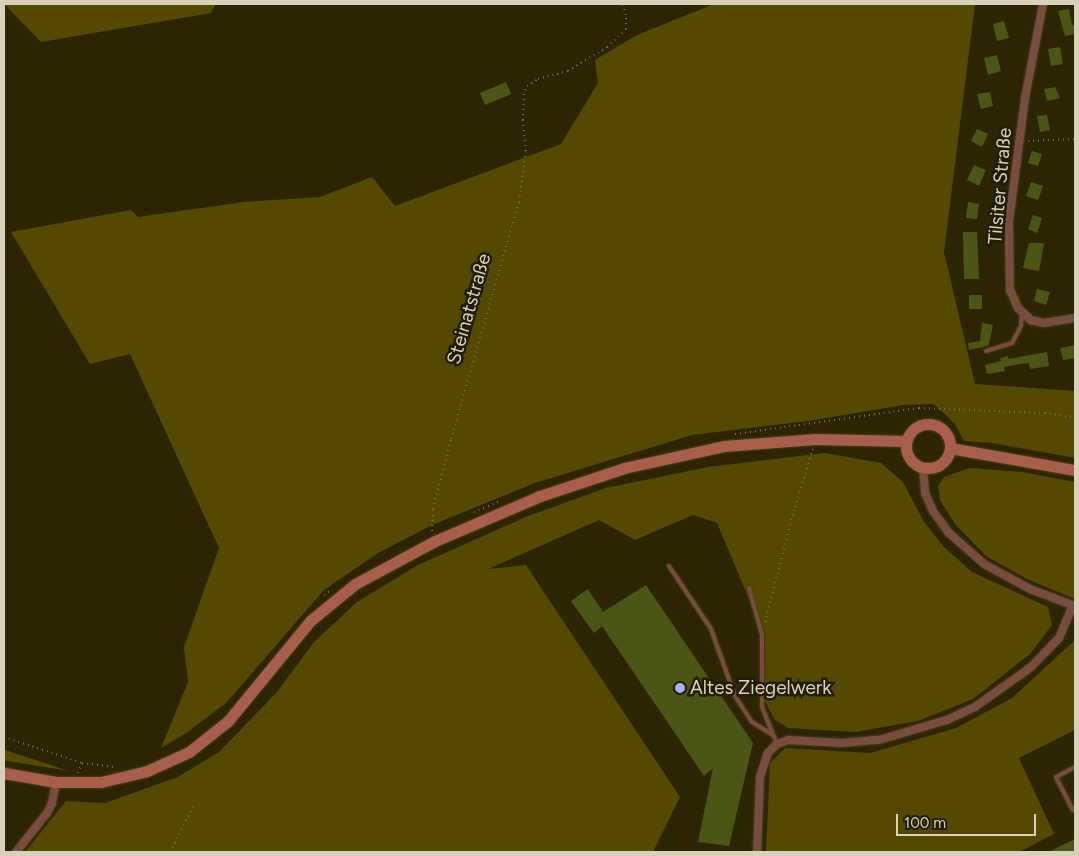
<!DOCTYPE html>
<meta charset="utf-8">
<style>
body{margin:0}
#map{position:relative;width:1079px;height:856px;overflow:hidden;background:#2d2501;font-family:Figtree,sans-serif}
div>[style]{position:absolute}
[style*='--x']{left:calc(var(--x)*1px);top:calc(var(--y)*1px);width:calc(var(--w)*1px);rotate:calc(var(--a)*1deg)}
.green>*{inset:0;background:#554800}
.building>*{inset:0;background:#4c5614}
.path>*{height:2px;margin-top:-1px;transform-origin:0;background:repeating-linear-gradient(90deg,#756e4e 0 1px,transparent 0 5px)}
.roads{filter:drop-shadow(0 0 1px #48411e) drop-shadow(0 0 1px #48411e)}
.service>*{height:4px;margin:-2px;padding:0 2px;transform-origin:2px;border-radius:2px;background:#794c3e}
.minor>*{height:8px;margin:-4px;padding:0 4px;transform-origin:4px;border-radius:4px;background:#794c3e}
.secondary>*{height:11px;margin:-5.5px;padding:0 5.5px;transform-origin:5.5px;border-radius:5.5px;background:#a75f49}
.secondary>.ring{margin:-5.5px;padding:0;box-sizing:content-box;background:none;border:11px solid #a75f49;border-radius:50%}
.dots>*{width:14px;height:14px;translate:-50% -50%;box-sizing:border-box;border:2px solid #211c04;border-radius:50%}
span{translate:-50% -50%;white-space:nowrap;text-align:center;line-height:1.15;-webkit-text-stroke:5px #211c04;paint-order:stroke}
.street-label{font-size:19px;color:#d7d2b9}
.poi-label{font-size:19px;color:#d7d2b9}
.left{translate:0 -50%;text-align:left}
.frame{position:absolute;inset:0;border:5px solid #d7d2b9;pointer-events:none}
.scale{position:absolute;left:896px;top:814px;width:140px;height:22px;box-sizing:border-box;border:2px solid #d7d2b9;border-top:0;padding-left:6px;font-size:15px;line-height:18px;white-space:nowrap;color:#d7d2b9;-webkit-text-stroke:4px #211c04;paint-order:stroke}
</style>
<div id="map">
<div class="green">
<i style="clip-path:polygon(4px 4px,216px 4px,211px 13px,41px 42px)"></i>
<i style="clip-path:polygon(714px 4px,975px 4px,944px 252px,975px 384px,1075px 391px,1075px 458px,992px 443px,964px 441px,955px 424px,934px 404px,903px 405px,808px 421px,692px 435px,535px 483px,432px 525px,378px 553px,324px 590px,226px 703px,185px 734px,161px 748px,188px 682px,184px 647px,219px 548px,130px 354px,90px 364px,11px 232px,131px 210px,138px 217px,244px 202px,320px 197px,372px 177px,395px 206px,561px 144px,598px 83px,595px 60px,637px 35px)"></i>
<i style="clip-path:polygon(825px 453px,881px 463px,903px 482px,924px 522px,944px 547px,972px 572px,1048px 607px,1052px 625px,1030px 654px,973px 699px,918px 721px,855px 732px,788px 728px,775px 720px,764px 700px,765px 637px,717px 523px,693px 515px,635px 540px,599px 520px,488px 569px,526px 565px,680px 797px,653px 852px,25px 852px,66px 801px,105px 803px,178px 777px,219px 752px,277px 692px,314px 642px,357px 602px,418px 565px,528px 516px,606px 488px,708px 467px)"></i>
<i style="clip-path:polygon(970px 468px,1022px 472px,1075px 482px,1075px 599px,1027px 579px,986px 556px,955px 524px,940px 500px,938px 486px,944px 477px)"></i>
<i style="clip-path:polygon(1075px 640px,1075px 730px,1019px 758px,1054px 834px,1019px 852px,766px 852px,770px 763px,785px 748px,870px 753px,956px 728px,1012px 698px)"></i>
<i style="clip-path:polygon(4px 749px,8px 751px,69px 771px,7px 761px,4px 760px)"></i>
</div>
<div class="building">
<i style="clip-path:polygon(1069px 9px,1072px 25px,1075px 24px,1075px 34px,1065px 36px,1058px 11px)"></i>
<i style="clip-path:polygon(1004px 21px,1009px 38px,997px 41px,993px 24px)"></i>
<i style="clip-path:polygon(1060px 47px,1063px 64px,1051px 66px,1048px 49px)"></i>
<i style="clip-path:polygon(997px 55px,1001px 71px,988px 75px,984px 58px)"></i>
<i style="clip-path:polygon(506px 82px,511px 94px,485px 105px,480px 93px)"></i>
<i style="clip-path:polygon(1055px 87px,1060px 98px,1047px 101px,1044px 89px)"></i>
<i style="clip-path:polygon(990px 92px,993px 106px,981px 109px,977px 94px)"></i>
<i style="clip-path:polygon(1047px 115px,1050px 130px,1040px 132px,1037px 116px)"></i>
<i style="clip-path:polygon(977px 129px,988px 134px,982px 147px,971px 141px)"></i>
<i style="clip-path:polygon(1032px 151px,1042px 154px,1038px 166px,1028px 163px)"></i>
<i style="clip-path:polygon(974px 165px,986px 170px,979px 186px,967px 180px)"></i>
<i style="clip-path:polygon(1031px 182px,1043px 186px,1038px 200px,1026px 196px)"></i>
<i style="clip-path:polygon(968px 202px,979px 204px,977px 219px,966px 218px)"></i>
<i style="clip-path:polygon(1033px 215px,1042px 218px,1037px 233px,1028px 229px)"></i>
<i style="clip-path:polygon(963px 232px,977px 232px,979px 279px,964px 279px)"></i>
<i style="clip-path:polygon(1029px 243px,1044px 243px,1039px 271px,1023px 268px)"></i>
<i style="clip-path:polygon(1037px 289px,1050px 292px,1046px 305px,1034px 301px)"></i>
<i style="clip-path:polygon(969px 295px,982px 295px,982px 309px,969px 309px)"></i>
<i style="clip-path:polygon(982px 323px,993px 325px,989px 344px,988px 346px,969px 350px,968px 343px,980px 341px)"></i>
<i style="clip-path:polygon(1075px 345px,1075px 358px,1063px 360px,1060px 348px)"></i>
<i style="clip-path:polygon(1047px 352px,1049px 366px,1030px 369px,1029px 363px,1020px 364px,1004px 367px,1005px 371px,987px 374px,985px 365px,1001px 361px,1000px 358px,1008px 356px,1008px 359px)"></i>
<i style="clip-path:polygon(646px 585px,753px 743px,729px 846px,698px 842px,713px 768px,704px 776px,602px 626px,594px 633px,571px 601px,588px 589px,603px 612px)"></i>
<i style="clip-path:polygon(1075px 839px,1075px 852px,1048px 852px)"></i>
</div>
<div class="path">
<i style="--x:1028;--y:141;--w:47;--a:-2.4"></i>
<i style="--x:735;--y:434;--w:186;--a:-8"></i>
<i style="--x:919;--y:408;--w:126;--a:2.3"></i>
<i style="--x:1045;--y:413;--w:30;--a:8"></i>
<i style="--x:474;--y:512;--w:28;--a:-23"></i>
<i style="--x:432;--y:531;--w:22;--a:-87"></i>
<i style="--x:433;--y:509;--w:72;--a:-75.6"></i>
<i style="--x:451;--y:439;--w:247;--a:-74"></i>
<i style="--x:519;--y:202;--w:51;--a:-82.2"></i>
<i style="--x:526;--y:151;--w:31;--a:-96"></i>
<i style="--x:523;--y:120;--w:25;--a:-88"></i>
<i style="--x:524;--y:95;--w:9;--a:-72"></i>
<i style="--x:527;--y:86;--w:13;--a:-32"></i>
<i style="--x:538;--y:79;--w:31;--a:-15"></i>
<i style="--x:568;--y:71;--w:46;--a:-31.6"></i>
<i style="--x:607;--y:47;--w:26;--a:-43"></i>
<i style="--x:626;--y:29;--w:14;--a:-90"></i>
<i style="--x:626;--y:15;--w:11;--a:-105"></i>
<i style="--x:324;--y:595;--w:10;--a:-37"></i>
<i style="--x:765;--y:622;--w:119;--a:-75.4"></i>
<i style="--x:795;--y:507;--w:62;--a:-73"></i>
<i style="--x:4;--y:737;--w:82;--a:18.4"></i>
<i style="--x:82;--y:763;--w:35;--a:7"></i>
<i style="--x:78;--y:773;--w:11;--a:-68"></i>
<i style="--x:170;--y:852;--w:55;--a:-63"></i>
<i style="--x:829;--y:852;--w:1;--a:0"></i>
</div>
<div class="roads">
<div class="service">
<i style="--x:986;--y:351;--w:27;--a:-17"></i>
<i style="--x:1012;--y:343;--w:19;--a:-62"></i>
<i style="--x:1021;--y:326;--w:14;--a:-86"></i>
<i style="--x:669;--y:566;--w:76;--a:56.3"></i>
<i style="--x:711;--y:629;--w:71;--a:70.3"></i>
<i style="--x:735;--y:696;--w:31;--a:57"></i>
<i style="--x:752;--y:722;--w:25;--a:32"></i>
<i style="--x:749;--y:588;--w:49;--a:74.5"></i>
<i style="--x:762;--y:635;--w:72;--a:90"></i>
<i style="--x:762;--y:707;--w:40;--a:68"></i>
<i style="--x:1075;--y:767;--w:21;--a:152"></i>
<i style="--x:1056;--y:777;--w:37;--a:63"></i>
<i style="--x:1073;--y:810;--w:3;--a:-45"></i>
</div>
<div class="minor">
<i style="--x:1043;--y:4;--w:96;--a:100.8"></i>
<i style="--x:1025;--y:98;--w:125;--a:97.4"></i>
<i style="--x:1009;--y:222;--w:68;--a:89.2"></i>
<i style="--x:1010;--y:290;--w:20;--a:66"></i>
<i style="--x:1018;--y:308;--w:18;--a:43"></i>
<i style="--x:1031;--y:320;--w:13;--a:13"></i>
<i style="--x:1044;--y:323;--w:31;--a:-9"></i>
<i style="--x:923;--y:468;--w:25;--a:85"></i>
<i style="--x:925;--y:493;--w:20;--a:66"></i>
<i style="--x:933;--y:511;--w:26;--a:54"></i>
<i style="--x:948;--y:532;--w:48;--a:41.6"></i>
<i style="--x:984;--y:564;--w:52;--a:28.5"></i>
<i style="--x:1030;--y:589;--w:48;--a:20.7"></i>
<i style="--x:16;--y:852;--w:50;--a:-51.5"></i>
<i style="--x:47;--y:813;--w:11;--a:-63"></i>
<i style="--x:52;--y:803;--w:21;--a:-79"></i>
<i style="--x:757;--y:852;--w:75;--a:-87.7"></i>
<i style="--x:760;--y:777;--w:25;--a:-72"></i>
<i style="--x:768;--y:753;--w:13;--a:-45"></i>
<i style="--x:777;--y:744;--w:12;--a:-20"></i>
<i style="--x:788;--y:740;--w:54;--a:3.2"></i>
<i style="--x:842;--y:743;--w:37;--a:-5"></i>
<i style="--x:879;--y:740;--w:71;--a:-16.4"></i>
<i style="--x:947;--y:720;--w:31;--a:-25"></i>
<i style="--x:975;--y:707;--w:69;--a:-35.5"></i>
<i style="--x:1031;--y:667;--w:40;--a:-46"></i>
<i style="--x:1059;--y:638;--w:36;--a:-67"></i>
</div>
<div class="secondary">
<i class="ring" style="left:906px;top:424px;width:33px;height:33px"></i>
<i style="--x:950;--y:448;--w:127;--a:10"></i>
<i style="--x:4;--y:773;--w:53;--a:9.8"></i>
<i style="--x:56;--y:782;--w:45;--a:0"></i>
<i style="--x:101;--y:782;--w:47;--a:-13.4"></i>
<i style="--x:147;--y:771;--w:46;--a:-24.3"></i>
<i style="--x:189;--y:752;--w:50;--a:-38.5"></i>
<i style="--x:228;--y:721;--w:129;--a:-50.6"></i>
<i style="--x:310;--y:621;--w:58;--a:-39.4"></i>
<i style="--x:355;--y:584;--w:91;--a:-28.3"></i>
<i style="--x:435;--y:541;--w:114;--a:-23.2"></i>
<i style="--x:540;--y:496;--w:89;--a:-18.4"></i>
<i style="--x:624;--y:468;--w:102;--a:-12.4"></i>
<i style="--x:724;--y:446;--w:92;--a:-4.4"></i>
<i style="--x:816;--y:439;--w:90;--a:1.3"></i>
</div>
</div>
<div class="dots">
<i style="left:680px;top:688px;background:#a7b1fc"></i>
</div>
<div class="street-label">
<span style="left:1000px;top:186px;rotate:-85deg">Tilsiter Straße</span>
<span style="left:469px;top:309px;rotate:-74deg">Steinatstraße</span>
</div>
<div class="poi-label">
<span class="left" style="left:690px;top:688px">Altes Ziegelwerk</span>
</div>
<div class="frame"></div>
<div class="scale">100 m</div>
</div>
